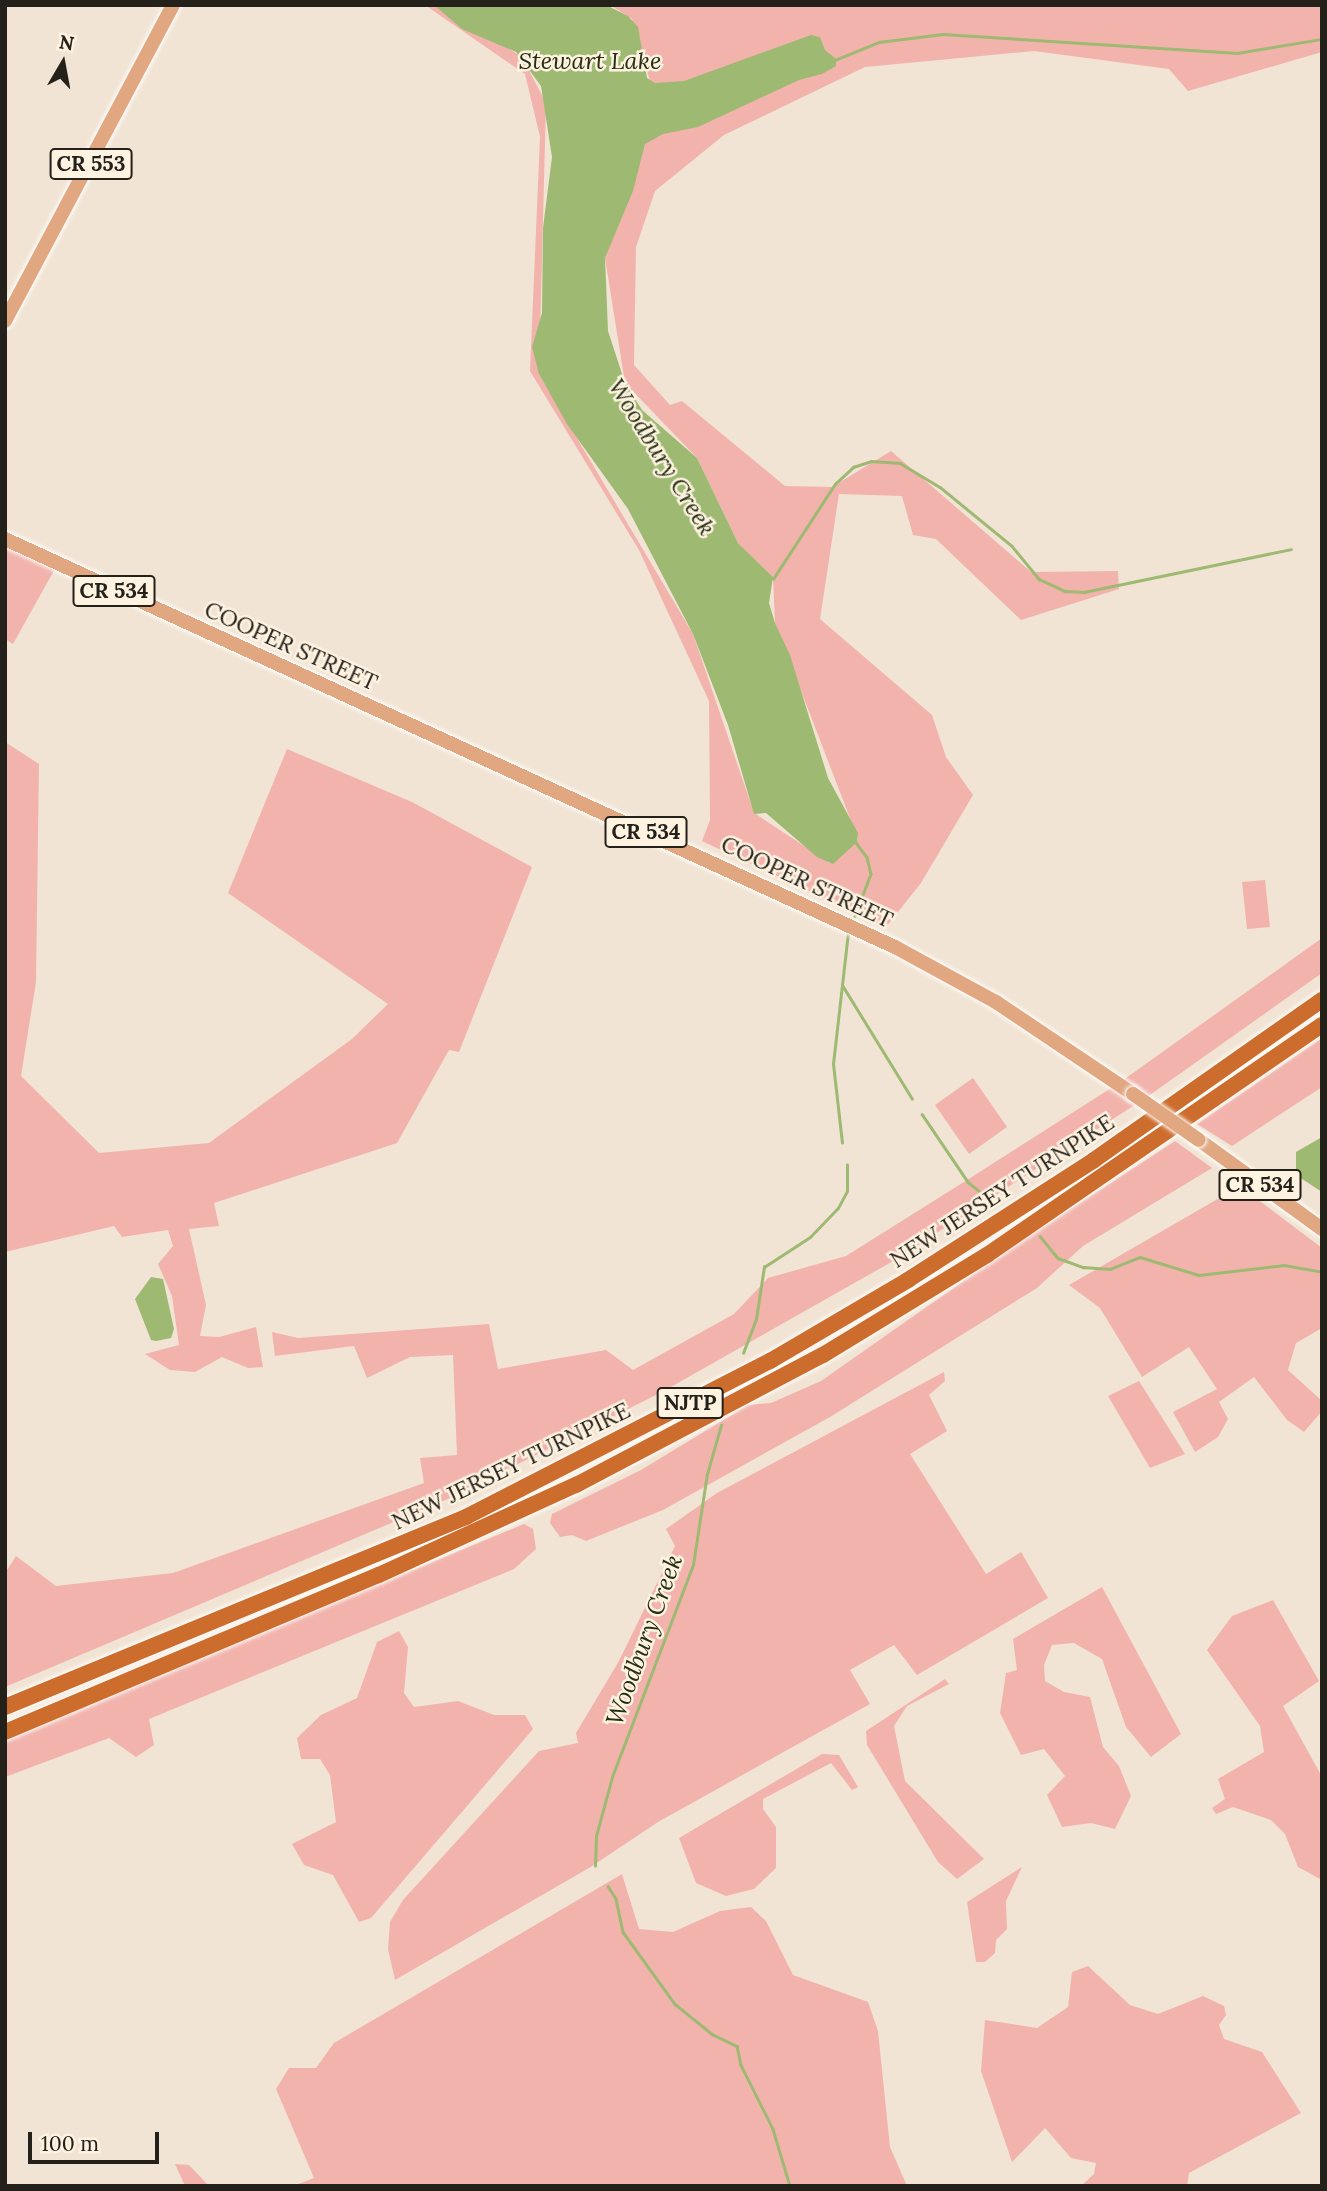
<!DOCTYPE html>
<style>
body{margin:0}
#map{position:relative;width:1327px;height:2191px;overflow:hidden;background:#f1e4d4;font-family:Lora,serif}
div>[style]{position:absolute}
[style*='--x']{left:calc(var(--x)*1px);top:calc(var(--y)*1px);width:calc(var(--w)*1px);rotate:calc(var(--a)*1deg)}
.green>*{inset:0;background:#f2b3ac}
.water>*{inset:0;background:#9eb972}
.stream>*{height:2.5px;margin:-1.25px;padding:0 1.25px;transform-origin:1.25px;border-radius:1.25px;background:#9eb972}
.roads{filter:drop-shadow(0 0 2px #fff) drop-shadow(0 0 2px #fff)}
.major>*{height:14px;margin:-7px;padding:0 7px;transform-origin:7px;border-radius:7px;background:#e1a781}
.highway>*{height:16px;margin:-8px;padding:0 8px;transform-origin:8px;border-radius:8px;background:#cd6d2d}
.bridges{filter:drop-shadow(0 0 2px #fff) drop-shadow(0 0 2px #fff)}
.major-bridge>*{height:14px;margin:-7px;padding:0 7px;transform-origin:7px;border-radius:7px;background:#e1a781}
span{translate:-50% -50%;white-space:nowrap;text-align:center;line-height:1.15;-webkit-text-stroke:5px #fef2e1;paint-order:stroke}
.shield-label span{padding:2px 5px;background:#fef2e1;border:2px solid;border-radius:5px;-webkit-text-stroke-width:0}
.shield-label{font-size:21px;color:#24201a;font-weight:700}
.street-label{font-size:23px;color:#24201a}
.water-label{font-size:24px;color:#253011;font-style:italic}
.frame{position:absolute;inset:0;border:7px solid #24201a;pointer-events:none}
.north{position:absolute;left:28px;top:28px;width:70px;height:70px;-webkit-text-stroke:5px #fef2e1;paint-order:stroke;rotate:10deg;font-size:19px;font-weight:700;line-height:28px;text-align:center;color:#24201a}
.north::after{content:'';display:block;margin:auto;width:24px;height:32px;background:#24201a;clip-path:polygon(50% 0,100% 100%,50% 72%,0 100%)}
.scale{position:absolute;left:28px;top:2132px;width:131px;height:32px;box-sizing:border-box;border:4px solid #24201a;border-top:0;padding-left:9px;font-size:21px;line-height:24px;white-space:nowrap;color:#24201a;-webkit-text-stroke:5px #fef2e1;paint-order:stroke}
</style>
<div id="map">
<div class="green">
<i style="clip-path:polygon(425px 5px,438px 5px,522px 57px,546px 103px,539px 374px,693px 634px,754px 813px,830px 863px,858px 839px,775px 623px,773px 577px,738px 543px,697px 458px,625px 383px,605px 258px,645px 144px,650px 81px,632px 19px,610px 5px,1322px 5px,1322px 52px,1188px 91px,1169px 69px,1034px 51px,865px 67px,724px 135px,655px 191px,636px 247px,634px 365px,670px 405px,682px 401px,785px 486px,832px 487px,891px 451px,1031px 572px,1118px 571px,1119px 589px,1021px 620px,936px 539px,913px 535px,902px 496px,839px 494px,820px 619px,932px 715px,946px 757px,973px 795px,921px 883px,886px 927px,702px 841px,710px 820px,709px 701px,639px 550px,530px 371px,540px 137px,525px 74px)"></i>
<i style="clip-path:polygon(5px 544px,56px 567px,13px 644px,5px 639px)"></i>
<i style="clip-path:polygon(5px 742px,39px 764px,36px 982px,21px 1076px,99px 1153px,209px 1143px,352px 1039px,388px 1004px,228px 893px,287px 749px,412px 802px,532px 867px,459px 1052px,449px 1050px,397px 1143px,214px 1203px,219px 1226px,189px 1229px,206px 1305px,200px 1336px,219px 1337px,256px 1327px,263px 1367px,248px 1368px,222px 1357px,195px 1372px,170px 1370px,145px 1354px,179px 1345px,172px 1296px,158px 1264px,173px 1246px,168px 1230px,122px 1237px,114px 1226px,5px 1252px)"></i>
<i style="clip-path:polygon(1265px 880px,1270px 927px,1247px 929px,1242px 882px)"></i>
<i style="clip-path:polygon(1322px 938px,1322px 973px,1147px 1097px,895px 1260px,662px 1392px,450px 1498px,5px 1687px,5px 1573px,16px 1556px,56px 1586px,173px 1573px,424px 1483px,420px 1458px,457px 1455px,453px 1355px,410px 1357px,367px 1378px,354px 1346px,275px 1356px,272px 1332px,298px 1338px,489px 1324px,498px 1369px,606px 1350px,633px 1370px,734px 1314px,768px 1278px,846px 1256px,967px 1180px,1119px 1083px)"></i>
<i style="clip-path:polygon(1322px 1038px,1322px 1087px,1232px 1146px,1197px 1124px)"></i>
<i style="clip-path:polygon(973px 1078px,1007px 1127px,969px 1154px,935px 1105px)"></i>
<i style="clip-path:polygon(1175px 1141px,1212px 1168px,1083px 1246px,1037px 1288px,830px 1417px,663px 1510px,586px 1541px,572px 1535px,560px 1537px,550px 1523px,552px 1514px,641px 1470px,748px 1405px,771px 1403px,821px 1381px,1015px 1245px)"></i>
<i style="clip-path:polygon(1240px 1186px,1322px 1248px,1322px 1328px,1296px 1343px,1288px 1370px,1322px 1401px,1322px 1411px,1304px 1432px,1287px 1420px,1254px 1377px,1219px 1402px,1228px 1419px,1218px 1437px,1195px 1452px,1173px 1412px,1217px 1389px,1189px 1347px,1142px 1377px,1100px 1308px,1069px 1285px)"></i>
<i style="clip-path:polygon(944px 1372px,945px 1381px,929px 1395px,947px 1431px,910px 1454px,986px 1574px,1021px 1552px,1048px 1598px,917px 1675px,894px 1645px,850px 1670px,870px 1704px,658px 1822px,589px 1868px,395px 1980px,388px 1949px,390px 1922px,403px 1900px,539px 1751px,578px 1743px,576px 1733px,619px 1661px,675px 1546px,666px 1529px,717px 1493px)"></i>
<i style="clip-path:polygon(1139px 1381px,1185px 1454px,1150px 1468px,1108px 1396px)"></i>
<i style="clip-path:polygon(524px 1524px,533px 1529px,536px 1549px,514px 1569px,149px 1719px,154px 1745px,136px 1757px,109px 1738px,5px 1777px,5px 1739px)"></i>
<i style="clip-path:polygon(1102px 1587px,1181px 1734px,1151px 1757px,1126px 1727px,1102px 1659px,1074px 1643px,1052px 1645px,1044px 1665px,1045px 1681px,1064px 1692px,1090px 1697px,1103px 1747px,1119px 1766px,1131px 1796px,1115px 1829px,1091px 1823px,1062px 1827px,1047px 1795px,1065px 1776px,1044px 1749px,1021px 1755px,1000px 1713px,1006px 1673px,1017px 1670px,1013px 1639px)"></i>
<i style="clip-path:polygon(1273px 1600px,1319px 1681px,1283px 1706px,1322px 1777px,1322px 1880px,1298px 1867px,1285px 1834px,1271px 1820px,1233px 1807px,1216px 1814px,1212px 1808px,1225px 1799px,1218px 1779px,1264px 1752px,1260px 1726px,1207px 1650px,1232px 1616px)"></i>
<i style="clip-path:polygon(399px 1631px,408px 1647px,404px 1693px,414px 1707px,458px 1701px,494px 1715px,525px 1715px,533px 1729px,371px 1918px,359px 1922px,333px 1875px,304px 1865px,292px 1844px,336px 1822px,330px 1775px,320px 1759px,301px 1759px,297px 1738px,321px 1715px,357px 1698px,377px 1642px)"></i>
<i style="clip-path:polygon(945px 1679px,949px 1684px,907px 1706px,894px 1726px,905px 1781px,984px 1859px,957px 1879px,938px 1862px,867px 1745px,866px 1731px)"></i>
<i style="clip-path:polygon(822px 1754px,839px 1755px,858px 1787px,852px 1790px,831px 1763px,763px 1799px,763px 1809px,776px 1827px,776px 1868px,754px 1889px,726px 1896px,696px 1883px,679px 1838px)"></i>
<i style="clip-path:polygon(1022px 1867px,1006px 1901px,1007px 1929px,996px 1940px,995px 1953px,985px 1962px,976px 1962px,967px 1902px)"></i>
<i style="clip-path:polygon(622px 1874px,639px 1929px,673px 1932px,720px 1911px,751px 1907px,766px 1921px,793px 1975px,868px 2002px,878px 2031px,890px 2147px,907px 2186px,293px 2186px,314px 2178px,276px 2089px,289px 2068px,316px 2068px,334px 2043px)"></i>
<i style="clip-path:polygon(1088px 1966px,1130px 2005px,1158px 2014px,1203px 1996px,1224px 2006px,1226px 2015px,1219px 2025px,1224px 2039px,1262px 2052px,1301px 2113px,1189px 2173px,1187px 2186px,1081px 2186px,1094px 2174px,1096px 2163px,1071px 2158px,1045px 2128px,1012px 2162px,981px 2071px,985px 2020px,1037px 2028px,1068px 2007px,1072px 1972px)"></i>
<i style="clip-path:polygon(175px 2164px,189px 2165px,209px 2186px,185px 2186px)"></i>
</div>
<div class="water">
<i style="clip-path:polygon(434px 5px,606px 5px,628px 16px,638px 27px,647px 78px,655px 83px,684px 81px,811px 35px,820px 37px,825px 50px,836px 59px,836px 66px,822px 74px,799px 80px,698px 127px,663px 134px,645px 144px,633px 191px,605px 258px,608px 331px,625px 383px,642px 410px,697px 458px,738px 543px,773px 577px,769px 603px,775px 623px,790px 655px,828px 778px,858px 833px,857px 842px,833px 864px,817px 857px,766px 813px,754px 814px,728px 725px,693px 634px,628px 509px,567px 424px,539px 374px,532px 347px,542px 313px,543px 228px,552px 157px,541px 86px,516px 52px,462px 29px)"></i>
<i style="clip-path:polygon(1322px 1137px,1322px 1192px,1296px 1175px,1296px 1152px)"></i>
<i style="clip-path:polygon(151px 1277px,163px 1279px,174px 1329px,171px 1338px,156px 1341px,151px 1340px,135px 1299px)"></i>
</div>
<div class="stream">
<i style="--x:835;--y:60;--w:48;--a:-22.2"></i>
<i style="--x:879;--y:42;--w:64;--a:-7.1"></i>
<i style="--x:943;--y:34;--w:295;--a:3.7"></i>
<i style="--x:1237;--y:53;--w:86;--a:-9.4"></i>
<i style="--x:1321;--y:539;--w:1;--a:0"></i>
<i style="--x:773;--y:579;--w:113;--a:-56.9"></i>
<i style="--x:835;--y:484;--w:25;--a:-43"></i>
<i style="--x:853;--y:467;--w:19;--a:-18"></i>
<i style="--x:871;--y:461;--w:29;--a:4"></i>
<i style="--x:900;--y:463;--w:47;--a:31"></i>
<i style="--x:940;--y:487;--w:93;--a:39.3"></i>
<i style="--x:1012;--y:546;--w:43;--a:50.7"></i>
<i style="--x:1039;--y:579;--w:29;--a:25"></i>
<i style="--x:1065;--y:591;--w:19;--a:3"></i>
<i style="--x:1084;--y:592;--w:211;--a:-11.7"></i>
<i style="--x:854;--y:840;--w:21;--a:53"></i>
<i style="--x:867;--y:857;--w:17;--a:77"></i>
<i style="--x:871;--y:874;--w:45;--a:110.9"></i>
<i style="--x:843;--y:986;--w:132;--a:58.4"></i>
<i style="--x:922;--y:1114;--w:82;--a:55.9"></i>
<i style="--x:968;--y:1182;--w:28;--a:39"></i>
<i style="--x:842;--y:1143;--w:80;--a:-96.5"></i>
<i style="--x:833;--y:1064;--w:133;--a:-83.5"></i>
<i style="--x:1040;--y:1236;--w:28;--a:51"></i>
<i style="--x:1058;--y:1258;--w:27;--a:20"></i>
<i style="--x:1083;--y:1267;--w:27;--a:4"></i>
<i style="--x:1110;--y:1269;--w:32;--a:-22"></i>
<i style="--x:1140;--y:1257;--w:62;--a:17"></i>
<i style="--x:1199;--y:1275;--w:86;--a:-6.7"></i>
<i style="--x:1284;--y:1265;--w:39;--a:10"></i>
<i style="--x:743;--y:1353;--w:36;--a:-69"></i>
<i style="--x:756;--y:1319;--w:53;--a:-81.3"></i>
<i style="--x:764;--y:1267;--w:55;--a:-33.1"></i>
<i style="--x:810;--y:1237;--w:40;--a:-46"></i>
<i style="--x:838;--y:1208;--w:19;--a:-62"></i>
<i style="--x:847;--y:1191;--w:26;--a:-90"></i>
<i style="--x:595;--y:1866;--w:30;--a:-88"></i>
<i style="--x:596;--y:1836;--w:61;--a:-74.8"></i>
<i style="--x:612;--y:1777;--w:227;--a:-69.1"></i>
<i style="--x:693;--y:1565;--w:92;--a:-81.3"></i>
<i style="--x:707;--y:1474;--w:51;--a:-74.1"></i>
<i style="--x:608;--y:1886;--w:15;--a:58"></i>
<i style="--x:616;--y:1899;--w:34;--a:78"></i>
<i style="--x:623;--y:1932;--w:89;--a:54.2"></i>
<i style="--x:675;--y:2004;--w:48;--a:39"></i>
<i style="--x:712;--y:2034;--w:28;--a:26"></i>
<i style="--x:737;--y:2046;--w:19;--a:78"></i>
<i style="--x:741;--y:2065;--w:72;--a:63.4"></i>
<i style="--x:773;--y:2129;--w:59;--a:73.4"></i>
</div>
<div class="roads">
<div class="major">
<i style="--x:5;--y:321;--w:358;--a:-62"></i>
<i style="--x:5;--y:539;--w:979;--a:24.63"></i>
<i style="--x:895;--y:947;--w:115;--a:28.6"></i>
<i style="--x:996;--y:1002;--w:165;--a:33.9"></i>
<i style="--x:1199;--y:1140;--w:152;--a:35.9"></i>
</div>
<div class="highway">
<i style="--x:5;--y:1707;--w:499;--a:-22.4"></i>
<i style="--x:466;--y:1517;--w:342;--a:-27.2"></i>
<i style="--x:770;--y:1361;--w:160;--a:-30.4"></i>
<i style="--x:908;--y:1280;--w:221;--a:-32.8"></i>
<i style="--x:1094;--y:1160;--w:279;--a:-35.1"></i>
<i style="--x:5;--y:1732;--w:406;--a:-22.8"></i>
<i style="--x:379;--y:1575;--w:217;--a:-24.6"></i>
<i style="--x:576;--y:1485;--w:279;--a:-27.8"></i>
<i style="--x:823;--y:1355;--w:192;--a:-31.4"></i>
<i style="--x:987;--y:1255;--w:406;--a:-34.5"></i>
</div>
</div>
<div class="bridges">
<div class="major-bridge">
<i style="--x:1133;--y:1094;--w:80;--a:34.9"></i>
</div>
</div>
<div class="shield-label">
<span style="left:91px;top:164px">CR 553</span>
<span style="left:114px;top:591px">CR 534</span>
<span style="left:646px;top:832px">CR 534</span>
<span style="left:1260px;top:1185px">CR 534</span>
<span style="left:690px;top:1403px">NJTP</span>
</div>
<div class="street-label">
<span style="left:291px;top:646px;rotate:24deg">COOPER STREET</span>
<span style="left:807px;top:882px;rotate:25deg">COOPER STREET</span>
<span style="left:1002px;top:1191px;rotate:-33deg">NEW JERSEY TURNPIKE</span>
<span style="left:511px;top:1466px;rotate:-26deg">NEW JERSEY TURNPIKE</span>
</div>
<div class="water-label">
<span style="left:590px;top:61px">Stewart Lake</span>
<span style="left:662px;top:457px;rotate:58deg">Woodbury Creek</span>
<span style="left:644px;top:1640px;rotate:-70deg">Woodbury Creek</span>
</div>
<div class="frame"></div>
<div class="north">N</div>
<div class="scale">100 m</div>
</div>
